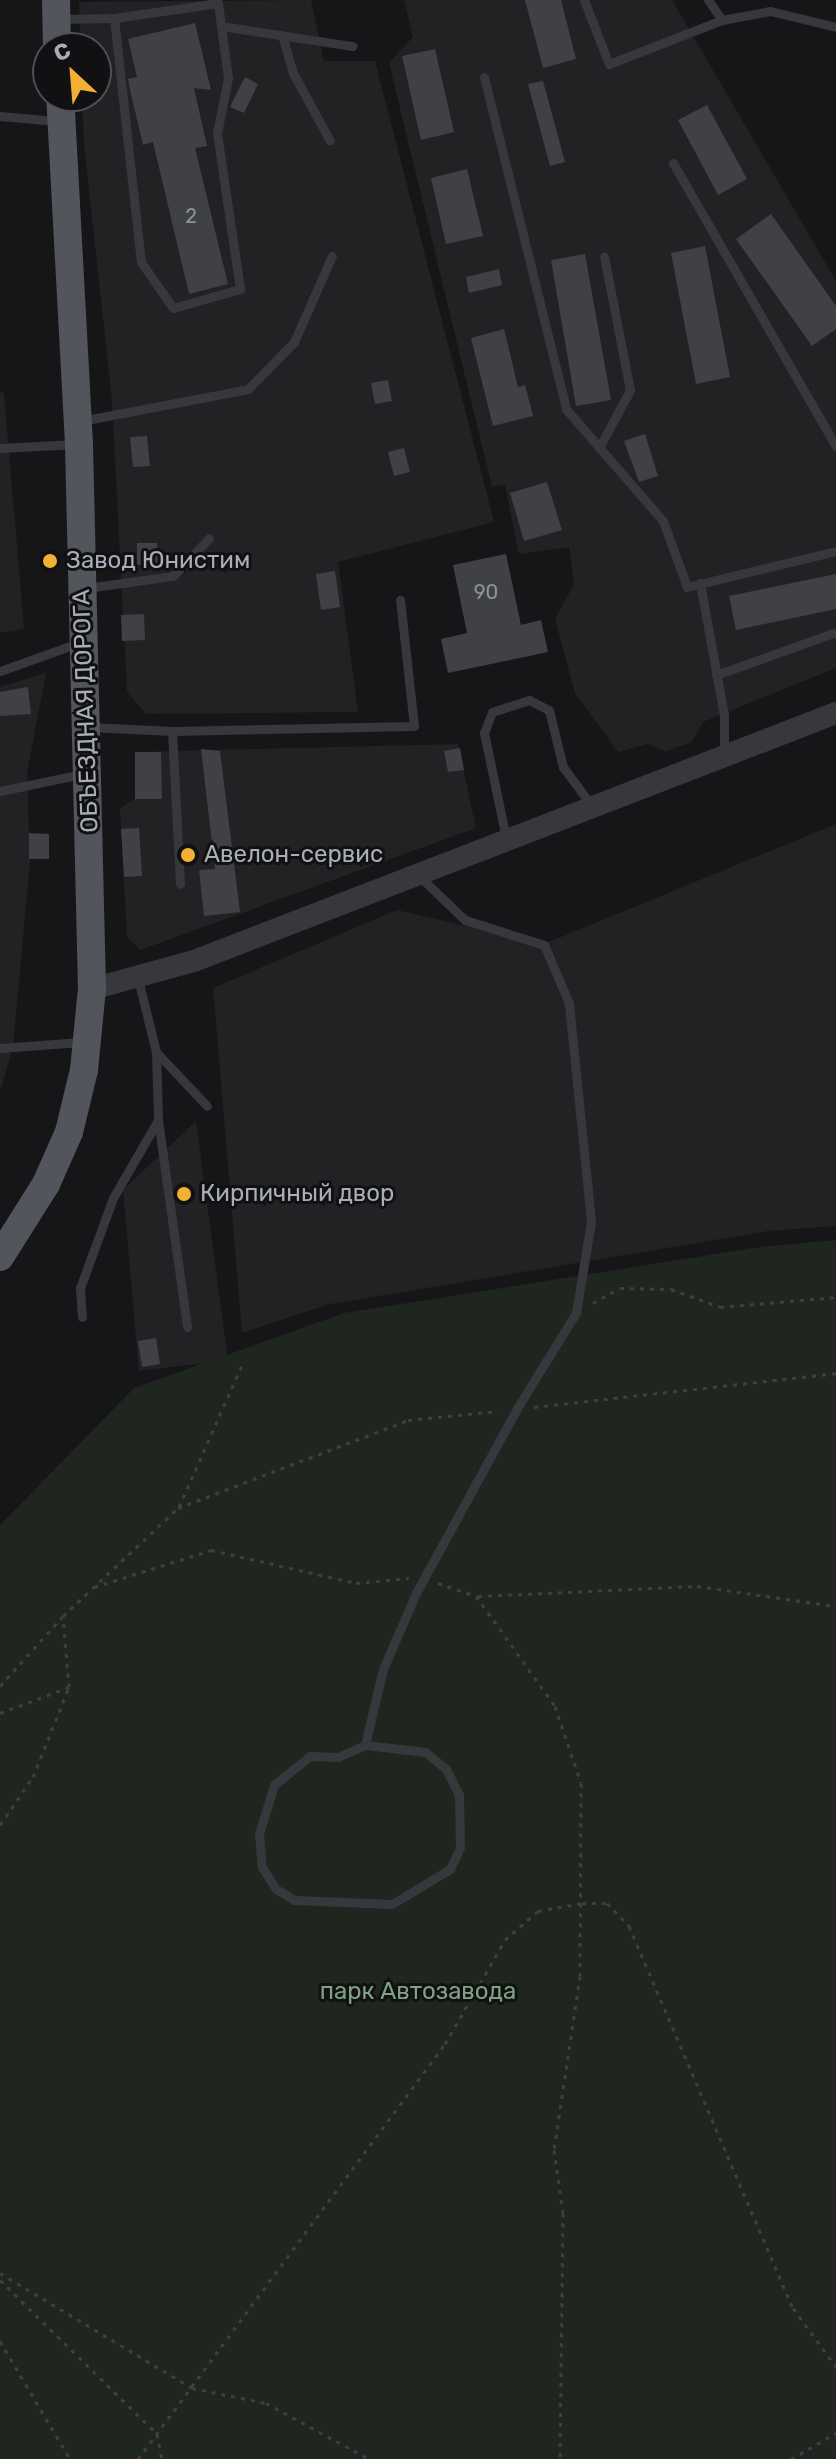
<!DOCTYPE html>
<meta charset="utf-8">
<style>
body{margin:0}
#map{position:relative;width:836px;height:2459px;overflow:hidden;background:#161618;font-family:Rubik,sans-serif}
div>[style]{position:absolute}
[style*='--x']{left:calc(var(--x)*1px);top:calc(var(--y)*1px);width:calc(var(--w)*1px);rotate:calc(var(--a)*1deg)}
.built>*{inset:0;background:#222225}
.green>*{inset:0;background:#1e261f}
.building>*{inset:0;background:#404145}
.path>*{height:3px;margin-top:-1.5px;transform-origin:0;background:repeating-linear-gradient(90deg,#3d3f44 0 4px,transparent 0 10px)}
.service>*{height:9px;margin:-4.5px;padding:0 4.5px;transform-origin:4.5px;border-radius:4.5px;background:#37383d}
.tertiary>*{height:22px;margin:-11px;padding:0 11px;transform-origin:11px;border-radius:11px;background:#37383d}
.primary>*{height:28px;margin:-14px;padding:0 14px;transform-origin:14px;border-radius:14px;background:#53555c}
.dots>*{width:22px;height:22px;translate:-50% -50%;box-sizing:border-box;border:4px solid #111113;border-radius:50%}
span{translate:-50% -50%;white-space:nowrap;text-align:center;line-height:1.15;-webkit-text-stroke:6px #111113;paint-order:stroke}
.number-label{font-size:20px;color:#8e929b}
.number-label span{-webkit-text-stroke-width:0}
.poi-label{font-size:24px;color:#a8adb8}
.left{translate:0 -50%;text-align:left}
.street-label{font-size:24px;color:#a8adb8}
.park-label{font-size:24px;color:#7fa381}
.north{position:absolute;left:32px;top:32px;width:80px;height:80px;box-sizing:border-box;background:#111113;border:2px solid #4d4f55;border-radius:50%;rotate:334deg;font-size:22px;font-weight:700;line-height:32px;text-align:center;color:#a8adb8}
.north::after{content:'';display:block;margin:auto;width:28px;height:36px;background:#f2b134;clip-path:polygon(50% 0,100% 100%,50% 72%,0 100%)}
</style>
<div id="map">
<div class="built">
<i style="clip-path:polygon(311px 0,324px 61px,375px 61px,494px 522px,338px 562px,358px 712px,146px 714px,127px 692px,112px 400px,84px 145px,82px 96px,96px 96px,96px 48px,81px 48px,79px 2px)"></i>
<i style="clip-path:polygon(404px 0,672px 0,836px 281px,836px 668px,703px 722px,692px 742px,666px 751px,647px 744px,618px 752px,575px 693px,555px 619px,574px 584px,569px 547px,519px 554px,505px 485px,492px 487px,389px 63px,413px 37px)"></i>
<i style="clip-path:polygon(0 392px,4px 393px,24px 629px,0 633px)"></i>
<i style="clip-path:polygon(46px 673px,27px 773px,30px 862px,13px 1047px,0 1092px,0 687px)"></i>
<i style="clip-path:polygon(458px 744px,476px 828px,140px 950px,127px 937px,120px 808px,135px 799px,135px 752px)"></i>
<i style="clip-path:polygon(836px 824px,836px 1226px,768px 1231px,330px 1304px,242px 1333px,213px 988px,397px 910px,544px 944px)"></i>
<i style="clip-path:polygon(196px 1121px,228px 1360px,139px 1371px,123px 1190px)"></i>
</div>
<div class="green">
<i style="clip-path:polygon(836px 1240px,836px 2459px,0 2459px,0 1525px,134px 1388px,344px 1313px,760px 1247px)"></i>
</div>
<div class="building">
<i style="clip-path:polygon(525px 0,561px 0,576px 59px,543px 68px)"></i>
<i style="clip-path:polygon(195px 23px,211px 90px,194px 88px,207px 146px,195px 148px,228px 284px,189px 294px,153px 142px,143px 145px,130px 90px,128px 79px,137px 77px,128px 39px)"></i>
<i style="clip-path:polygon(435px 49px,454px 132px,421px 140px,402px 56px)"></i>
<i style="clip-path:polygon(245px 77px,258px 84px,244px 113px,230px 107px)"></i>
<i style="clip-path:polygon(543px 81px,565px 162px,550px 166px,528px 84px)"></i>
<i style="clip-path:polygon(707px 105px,747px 179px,718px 195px,678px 120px)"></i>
<i style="clip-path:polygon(467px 169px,483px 236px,446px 244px,431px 178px)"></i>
<i style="clip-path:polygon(771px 214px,836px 306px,836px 329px,812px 346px,736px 239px)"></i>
<i style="clip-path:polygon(705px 246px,730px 377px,696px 384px,671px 253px)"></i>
<i style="clip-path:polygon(585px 254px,611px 400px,576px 406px,551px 260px)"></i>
<i style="clip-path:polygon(499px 269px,502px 285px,469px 293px,466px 277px)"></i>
<i style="clip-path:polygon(504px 329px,518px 387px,525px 385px,533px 416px,493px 426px,471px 338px)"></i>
<i style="clip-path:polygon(388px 380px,392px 401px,375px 404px,371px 383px)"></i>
<i style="clip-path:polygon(645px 434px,658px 476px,639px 482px,624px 441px)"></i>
<i style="clip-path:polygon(147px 436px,150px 466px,133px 467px,130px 437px)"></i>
<i style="clip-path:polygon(404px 448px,410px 472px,394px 476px,388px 452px)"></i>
<i style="clip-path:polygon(547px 482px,562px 530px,524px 541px,510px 493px)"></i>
<i style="clip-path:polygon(137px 543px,157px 543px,158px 564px,137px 565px)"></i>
<i style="clip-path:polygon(506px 554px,521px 625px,541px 620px,548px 652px,448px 673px,441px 639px,467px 633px,453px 565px)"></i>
<i style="clip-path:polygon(335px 571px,340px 607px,321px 610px,316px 574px)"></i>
<i style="clip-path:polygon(836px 574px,836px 609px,736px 630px,729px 596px)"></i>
<i style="clip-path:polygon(144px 614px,145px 640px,122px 641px,121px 615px)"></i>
<i style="clip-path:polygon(28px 687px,31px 714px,0 716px,0 692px)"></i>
<i style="clip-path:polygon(460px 748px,464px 770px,448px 772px,444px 751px)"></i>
<i style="clip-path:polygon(201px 749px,220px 751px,240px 912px,204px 916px,199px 870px,215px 869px)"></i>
<i style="clip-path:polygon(135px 752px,161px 752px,162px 799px,135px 799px)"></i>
<i style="clip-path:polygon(139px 828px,142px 876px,124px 877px,121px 829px)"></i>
<i style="clip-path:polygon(29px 833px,49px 834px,49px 859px,29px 859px)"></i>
<i style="clip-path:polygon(156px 1338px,160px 1364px,142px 1367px,138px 1341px)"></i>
</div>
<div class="path">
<i style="--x:593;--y:1303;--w:31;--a:-29"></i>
<i style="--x:620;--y:1288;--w:51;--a:1.1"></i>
<i style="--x:671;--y:1289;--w:52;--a:20.2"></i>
<i style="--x:720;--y:1307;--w:116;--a:-4.9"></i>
<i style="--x:534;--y:1407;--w:304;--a:-6.4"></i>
<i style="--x:179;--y:1507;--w:155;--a:-66.1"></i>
<i style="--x:438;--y:1583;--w:40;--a:18.9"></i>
<i style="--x:476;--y:1596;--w:135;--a:54.3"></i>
<i style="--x:555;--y:1706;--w:81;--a:71.3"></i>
<i style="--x:581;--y:1783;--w:193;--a:90.3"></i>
<i style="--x:580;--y:1976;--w:176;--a:98.5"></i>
<i style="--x:554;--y:2150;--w:64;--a:81.9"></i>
<i style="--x:563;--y:2213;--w:246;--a:90.7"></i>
<i style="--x:94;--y:1587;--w:123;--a:-17.5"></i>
<i style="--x:211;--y:1550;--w:149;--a:12.8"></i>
<i style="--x:356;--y:1583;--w:53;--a:-5.4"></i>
<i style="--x:478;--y:1596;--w:219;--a:-2.6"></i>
<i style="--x:697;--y:1586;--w:140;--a:8.2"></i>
<i style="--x:0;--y:1686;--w:94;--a:-48"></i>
<i style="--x:63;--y:1616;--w:158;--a:-43.2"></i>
<i style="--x:178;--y:1508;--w:246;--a:-20.9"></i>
<i style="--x:408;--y:1420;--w:90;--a:-5.7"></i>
<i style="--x:0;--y:1713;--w:74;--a:-20.6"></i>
<i style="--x:0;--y:1825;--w:58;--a:-55.5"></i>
<i style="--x:33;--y:1777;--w:97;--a:-68.2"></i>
<i style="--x:69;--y:1687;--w:71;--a:-94.8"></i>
<i style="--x:0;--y:2273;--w:224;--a:30.9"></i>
<i style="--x:192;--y:2388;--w:76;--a:11.5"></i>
<i style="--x:266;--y:2403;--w:117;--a:28.5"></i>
<i style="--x:0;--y:2280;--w:220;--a:44.4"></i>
<i style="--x:157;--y:2434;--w:25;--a:79"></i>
<i style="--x:0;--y:2341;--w:137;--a:59.3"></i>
<i style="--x:138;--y:2459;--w:516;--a:-53.51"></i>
<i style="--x:445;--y:2044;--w:120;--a:-60"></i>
<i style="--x:505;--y:1940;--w:44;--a:-41.3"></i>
<i style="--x:538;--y:1911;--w:45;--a:-10.3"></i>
<i style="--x:582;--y:1903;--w:25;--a:0"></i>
<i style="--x:607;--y:1903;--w:32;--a:46"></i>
<i style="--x:629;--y:1926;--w:416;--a:66.8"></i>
<i style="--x:793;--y:2308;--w:73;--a:53.9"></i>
<i style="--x:791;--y:2459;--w:52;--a:-30"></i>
</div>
<div class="service">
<i style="--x:584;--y:0;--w:69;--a:68.7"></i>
<i style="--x:609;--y:64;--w:121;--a:-21.3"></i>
<i style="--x:722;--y:20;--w:49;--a:-10.6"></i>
<i style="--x:770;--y:11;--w:68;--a:13.6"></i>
<i style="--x:708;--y:0;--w:24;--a:55"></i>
<i style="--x:59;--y:19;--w:55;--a:-1"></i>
<i style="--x:114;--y:18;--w:245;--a:83.7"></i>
<i style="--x:141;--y:262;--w:56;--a:55.2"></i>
<i style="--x:173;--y:308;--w:70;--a:-15.8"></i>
<i style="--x:240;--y:289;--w:158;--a:-98.4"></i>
<i style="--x:217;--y:133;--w:56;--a:-78.7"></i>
<i style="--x:228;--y:78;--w:76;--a:-97.6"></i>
<i style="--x:218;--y:3;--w:105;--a:171.8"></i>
<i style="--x:221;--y:26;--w:133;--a:8.7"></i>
<i style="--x:282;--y:35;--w:40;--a:74"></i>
<i style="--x:293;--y:73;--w:77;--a:61.4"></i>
<i style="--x:484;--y:77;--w:342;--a:76.1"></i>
<i style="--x:566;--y:409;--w:148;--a:49.1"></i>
<i style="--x:663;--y:521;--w:70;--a:70"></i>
<i style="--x:687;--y:587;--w:153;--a:-13.6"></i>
<i style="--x:0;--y:116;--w:56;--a:5.1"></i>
<i style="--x:673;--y:163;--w:327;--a:60.1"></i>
<i style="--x:81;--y:421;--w:170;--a:-10.8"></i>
<i style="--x:248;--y:389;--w:66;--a:-45.6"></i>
<i style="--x:294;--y:342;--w:94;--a:-66.2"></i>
<i style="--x:0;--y:448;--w:76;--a:-3"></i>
<i style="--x:599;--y:448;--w:66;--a:-61.9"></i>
<i style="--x:630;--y:390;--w:136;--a:-101"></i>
<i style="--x:700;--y:583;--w:134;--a:79.7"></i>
<i style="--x:724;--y:715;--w:40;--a:90"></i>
<i style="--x:86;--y:588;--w:88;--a:-7.9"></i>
<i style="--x:173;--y:576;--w:52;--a:-46.5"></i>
<i style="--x:0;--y:671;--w:86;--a:-19.7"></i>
<i style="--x:716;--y:675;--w:127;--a:-19.7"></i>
<i style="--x:90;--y:727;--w:82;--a:2.8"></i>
<i style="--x:172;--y:731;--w:242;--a:-1.2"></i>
<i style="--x:414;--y:726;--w:127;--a:-96.3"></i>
<i style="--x:172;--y:731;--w:153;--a:87"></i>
<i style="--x:0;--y:791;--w:84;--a:-11.7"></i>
<i style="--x:506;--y:838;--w:107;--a:-101.8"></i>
<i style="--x:484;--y:733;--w:22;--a:-69"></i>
<i style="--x:492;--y:712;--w:39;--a:-18"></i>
<i style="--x:529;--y:700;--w:22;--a:27"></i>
<i style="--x:549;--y:710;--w:59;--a:76.2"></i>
<i style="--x:563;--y:767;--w:49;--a:53.4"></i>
<i style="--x:138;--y:979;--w:75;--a:76.1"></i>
<i style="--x:156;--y:1052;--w:68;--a:88.3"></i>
<i style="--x:158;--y:1120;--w:209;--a:82"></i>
<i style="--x:0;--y:1048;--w:81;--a:-4.2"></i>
<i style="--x:156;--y:1052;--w:74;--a:46.6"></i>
<i style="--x:82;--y:1317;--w:29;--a:-94"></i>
<i style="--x:80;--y:1288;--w:96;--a:-69.9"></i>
<i style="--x:113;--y:1198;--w:90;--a:-60"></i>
<i style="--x:365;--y:1745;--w:30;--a:156"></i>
<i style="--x:338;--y:1757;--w:28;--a:-178"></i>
<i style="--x:310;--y:1756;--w:46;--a:141.1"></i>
<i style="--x:274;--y:1785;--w:51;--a:107"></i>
<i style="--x:259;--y:1834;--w:33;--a:85"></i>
<i style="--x:262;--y:1867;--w:26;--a:58"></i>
<i style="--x:276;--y:1889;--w:21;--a:31"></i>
<i style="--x:294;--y:1900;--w:98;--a:2.3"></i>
<i style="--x:392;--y:1904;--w:68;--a:-31.1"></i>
<i style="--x:450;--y:1869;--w:23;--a:-65"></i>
<i style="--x:460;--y:1848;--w:53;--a:-91.1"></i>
<i style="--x:459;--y:1795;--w:29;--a:-117"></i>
<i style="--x:446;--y:1769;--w:27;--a:-141"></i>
<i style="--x:425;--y:1752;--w:60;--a:-173.3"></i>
<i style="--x:365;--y:1745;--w:78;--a:-76.7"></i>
<i style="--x:383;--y:1669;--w:83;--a:-66.5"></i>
<i style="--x:416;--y:1593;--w:209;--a:-61.3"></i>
<i style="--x:516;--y:1410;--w:114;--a:-58.3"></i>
<i style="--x:576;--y:1313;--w:93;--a:-80.7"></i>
<i style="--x:591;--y:1221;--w:219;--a:-95.8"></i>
<i style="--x:569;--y:1003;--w:63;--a:-113.3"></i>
<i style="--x:544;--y:945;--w:83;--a:-162.4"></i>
<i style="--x:465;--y:920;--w:64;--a:-136.3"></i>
</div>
<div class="tertiary">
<i style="--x:92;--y:989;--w:106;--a:-15.4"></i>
<i style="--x:194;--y:961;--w:688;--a:-21.12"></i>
</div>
<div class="primary">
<i style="--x:56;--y:0;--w:48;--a:88.8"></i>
<i style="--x:0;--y:1257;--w:86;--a:-57.8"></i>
<i style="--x:46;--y:1184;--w:57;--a:-66.1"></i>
<i style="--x:69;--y:1132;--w:64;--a:-76.4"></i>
<i style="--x:84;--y:1070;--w:81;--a:-84.4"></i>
<i style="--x:92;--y:989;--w:545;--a:-91.37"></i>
<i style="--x:79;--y:444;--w:349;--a:-93.1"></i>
</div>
<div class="dots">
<i style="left:50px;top:561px;background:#f2b134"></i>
<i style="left:188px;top:855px;background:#f2b134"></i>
<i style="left:184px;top:1194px;background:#f2b134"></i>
</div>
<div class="number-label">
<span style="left:191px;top:216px">2</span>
<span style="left:486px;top:592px">90</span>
</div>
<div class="poi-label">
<span class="left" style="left:66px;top:561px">Завод Юнистим</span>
<span class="left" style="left:204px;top:855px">Авелон-сервис</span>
<span class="left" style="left:200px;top:1194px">Кирпичный двор</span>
</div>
<div class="street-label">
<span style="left:86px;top:711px;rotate:-92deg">ОБЪЕЗДНАЯ ДОРОГА</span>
</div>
<div class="park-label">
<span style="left:418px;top:1992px">парк Автозавода</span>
</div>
<div class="north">С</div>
</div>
